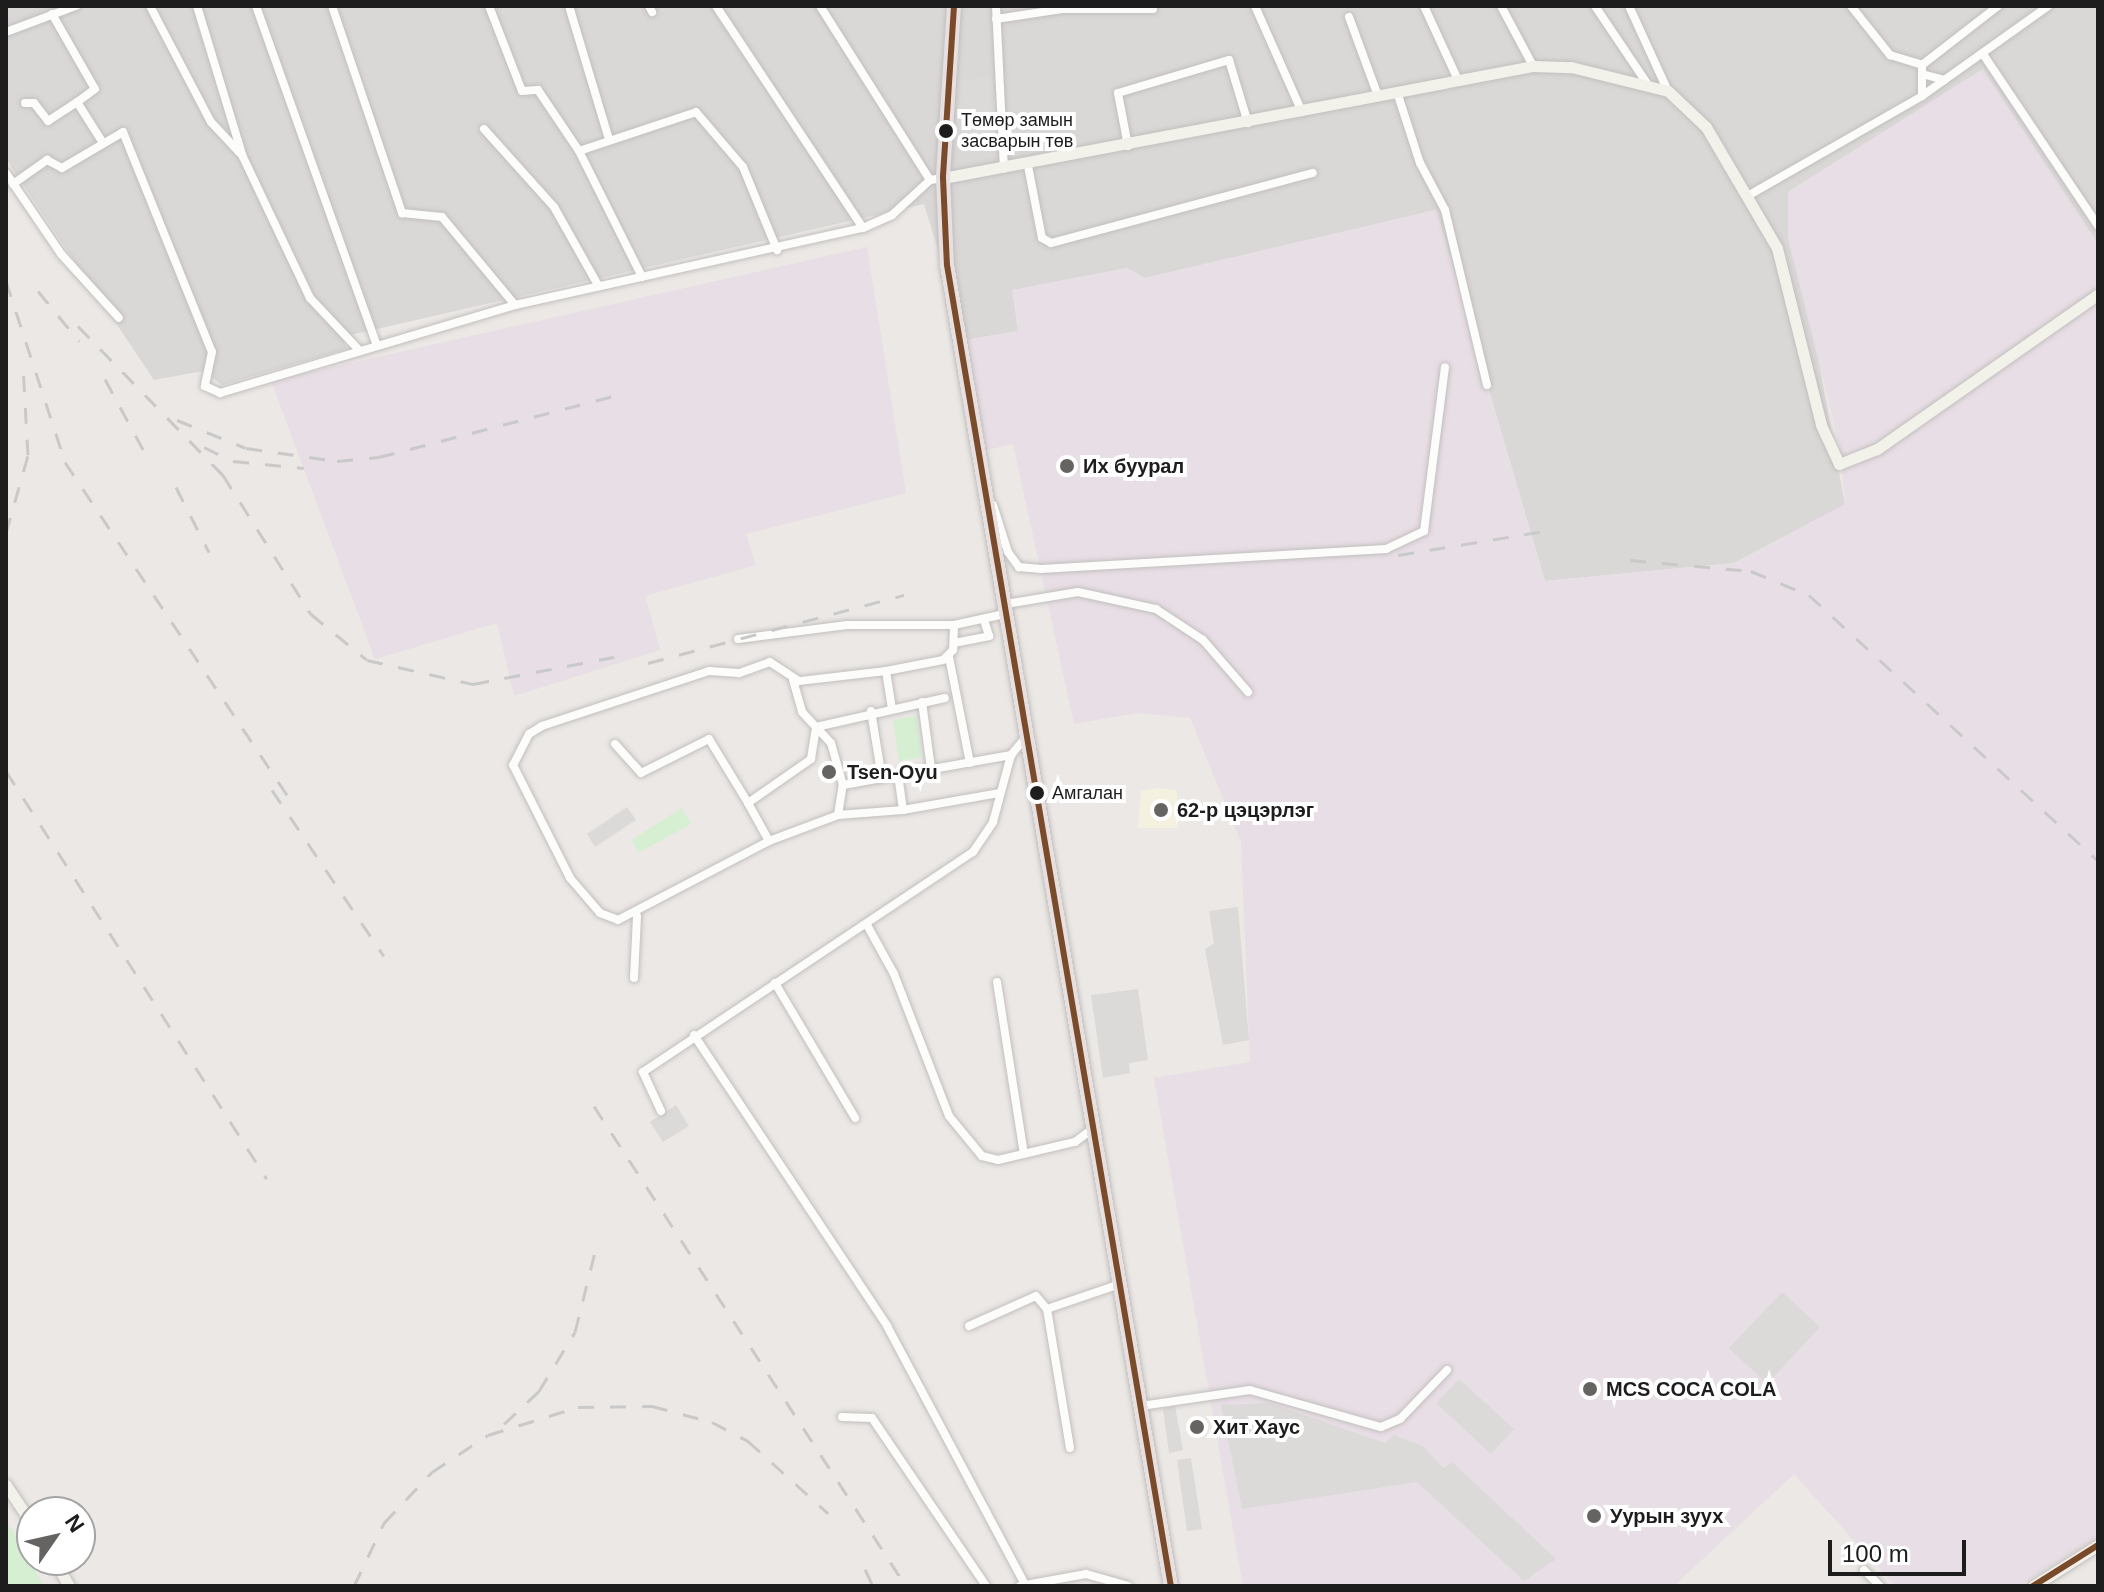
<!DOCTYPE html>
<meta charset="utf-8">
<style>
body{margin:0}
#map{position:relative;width:2104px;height:1592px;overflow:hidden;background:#ebe8e5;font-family:Arial,sans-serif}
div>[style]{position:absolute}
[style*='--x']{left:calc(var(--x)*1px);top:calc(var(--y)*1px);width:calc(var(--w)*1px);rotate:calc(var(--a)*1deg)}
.residential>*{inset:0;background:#dad8d7}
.industrial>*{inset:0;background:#e8dee5}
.education>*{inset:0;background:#f4f1e1}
.park>*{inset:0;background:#d6efd2}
.parking>*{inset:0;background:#dbdad9}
.roads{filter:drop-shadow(0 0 2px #c1bfbe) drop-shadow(0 0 2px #c1bfbe)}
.street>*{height:8px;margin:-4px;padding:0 4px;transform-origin:4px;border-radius:4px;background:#fcfcfb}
.secondary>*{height:11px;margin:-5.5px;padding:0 5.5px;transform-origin:5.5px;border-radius:5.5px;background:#f2f1ea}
.highway>*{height:14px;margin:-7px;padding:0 7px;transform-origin:7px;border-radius:7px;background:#e8dfe1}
.rail>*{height:3px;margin-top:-1.5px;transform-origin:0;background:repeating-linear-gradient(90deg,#cac9c9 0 16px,transparent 0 32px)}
.bus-1>*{height:6px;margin:-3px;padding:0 3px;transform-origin:3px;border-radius:3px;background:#7a4b2a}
.dots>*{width:22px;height:22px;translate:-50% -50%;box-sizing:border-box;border:4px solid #fff;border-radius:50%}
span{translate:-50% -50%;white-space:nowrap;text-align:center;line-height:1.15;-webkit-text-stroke:8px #fff;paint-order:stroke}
.bus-label{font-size:18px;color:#1d1d1d}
.left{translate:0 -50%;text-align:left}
.poi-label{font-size:20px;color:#1d1d1d;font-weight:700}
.frame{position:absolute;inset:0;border:8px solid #1d1d1d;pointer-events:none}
.north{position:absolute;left:16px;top:1496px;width:80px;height:80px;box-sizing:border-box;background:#fff;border:2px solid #a5a5a5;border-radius:50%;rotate:56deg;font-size:22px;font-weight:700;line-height:32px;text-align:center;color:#1d1d1d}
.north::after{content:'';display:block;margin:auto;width:28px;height:36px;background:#656463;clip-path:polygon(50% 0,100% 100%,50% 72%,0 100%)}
.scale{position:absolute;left:1828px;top:1540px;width:138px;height:36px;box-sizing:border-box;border:4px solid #1d1d1d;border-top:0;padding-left:10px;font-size:24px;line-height:28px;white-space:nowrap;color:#1d1d1d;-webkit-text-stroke:6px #fff;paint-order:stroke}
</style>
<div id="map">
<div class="residential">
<i style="clip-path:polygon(6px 6px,2098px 6px,2098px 244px,1982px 70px,1788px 192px,1845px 505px,1734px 563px,1545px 581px,1436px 210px,1145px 278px,1127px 268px,1013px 290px,1018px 331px,966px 340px,924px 204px,342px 337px,347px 349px,222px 385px,203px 371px,154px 380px,6px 159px)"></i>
</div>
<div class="industrial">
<i style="clip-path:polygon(1983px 69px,2098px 244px,2098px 1537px,2018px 1586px,1895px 1586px,1794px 1474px,1674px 1586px,1243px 1586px,1154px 1078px,1250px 1062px,1241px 842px,1190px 718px,1136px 713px,1074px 724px,1013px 444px,986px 450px,966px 340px,1018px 331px,1012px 290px,1127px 268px,1145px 278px,1436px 210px,1545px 581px,1734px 563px,1845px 504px,1840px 447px,1788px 238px,1788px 192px)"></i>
<i style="clip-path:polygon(867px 247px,906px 493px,746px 534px,756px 565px,645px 596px,660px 650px,514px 696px,497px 623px,375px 659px,271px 381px)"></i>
</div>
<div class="education">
<i style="clip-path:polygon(1158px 788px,1177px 791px,1178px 828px,1138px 828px,1141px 791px)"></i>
</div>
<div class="park">
<i style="clip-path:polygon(916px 716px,922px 757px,899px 761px,893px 720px)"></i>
<i style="clip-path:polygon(681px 808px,691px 824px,638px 853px,632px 840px)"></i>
<i style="clip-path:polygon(6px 1522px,12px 1530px,44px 1586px,6px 1586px)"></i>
</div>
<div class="parking">
<i style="clip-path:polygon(992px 78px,1000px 149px,955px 127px,962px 80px)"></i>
<i style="clip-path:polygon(627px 807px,636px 820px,595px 847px,587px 834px)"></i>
<i style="clip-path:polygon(1238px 907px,1249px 1040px,1223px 1045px,1205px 949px,1214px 943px,1209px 911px)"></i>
<i style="clip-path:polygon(1138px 989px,1148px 1060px,1129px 1063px,1130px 1073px,1103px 1078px,1091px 995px)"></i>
<i style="clip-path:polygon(676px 1105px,689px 1126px,663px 1142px,650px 1122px)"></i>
<i style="clip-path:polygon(1782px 1292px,1820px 1327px,1767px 1384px,1729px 1348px)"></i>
<i style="clip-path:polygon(1459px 1379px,1514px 1429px,1491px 1454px,1436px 1403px)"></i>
<i style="clip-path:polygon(1269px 1403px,1385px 1443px,1394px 1435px,1423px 1446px,1443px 1468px,1452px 1462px,1556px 1559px,1524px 1581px,1417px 1482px,1242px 1509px,1221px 1405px)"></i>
<i style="clip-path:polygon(1175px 1406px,1183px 1450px,1169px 1453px,1163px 1409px)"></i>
<i style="clip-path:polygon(1191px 1458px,1202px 1529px,1187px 1531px,1177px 1460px)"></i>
</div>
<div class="roads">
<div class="street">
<i style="--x:150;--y:6;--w:131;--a:62.3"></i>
<i style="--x:211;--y:122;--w:42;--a:46.9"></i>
<i style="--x:197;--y:6;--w:158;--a:73.1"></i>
<i style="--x:243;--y:157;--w:156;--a:64.6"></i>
<i style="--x:310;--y:298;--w:71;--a:46.7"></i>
<i style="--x:256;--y:6;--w:358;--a:70.4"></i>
<i style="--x:332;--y:6;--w:219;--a:71.3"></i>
<i style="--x:402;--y:213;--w:40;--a:5.7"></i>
<i style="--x:442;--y:217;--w:114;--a:50.3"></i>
<i style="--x:489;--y:6;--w:91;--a:68.8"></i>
<i style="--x:522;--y:91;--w:16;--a:-4"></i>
<i style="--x:538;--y:90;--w:73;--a:56.1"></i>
<i style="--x:579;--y:151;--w:141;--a:63.4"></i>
<i style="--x:569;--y:6;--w:139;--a:73.3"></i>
<i style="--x:649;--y:6;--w:7;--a:63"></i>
<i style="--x:716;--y:6;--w:266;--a:56.5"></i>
<i style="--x:820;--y:6;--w:206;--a:57.7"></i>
<i style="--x:930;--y:180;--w:13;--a:-9"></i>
<i style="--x:996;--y:6;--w:163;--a:87.2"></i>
<i style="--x:1255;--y:6;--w:116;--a:66.1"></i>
<i style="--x:1424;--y:6;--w:81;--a:65.3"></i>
<i style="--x:1501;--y:6;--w:68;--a:61.9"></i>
<i style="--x:1595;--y:6;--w:95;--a:56.1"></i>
<i style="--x:1629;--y:6;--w:94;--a:65.4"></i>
<i style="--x:1851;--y:6;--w:63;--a:51.5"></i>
<i style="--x:1890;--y:55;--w:34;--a:17"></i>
<i style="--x:1922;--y:65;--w:96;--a:-37.8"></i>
<i style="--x:52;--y:14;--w:86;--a:60.2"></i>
<i style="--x:95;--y:89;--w:22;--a:144"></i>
<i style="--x:77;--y:102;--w:49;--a:57.6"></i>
<i style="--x:1349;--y:17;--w:84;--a:69.8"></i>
<i style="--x:996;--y:19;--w:67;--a:-8.6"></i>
<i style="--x:1062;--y:9;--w:91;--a:0"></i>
<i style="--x:6;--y:32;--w:75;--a:-20.4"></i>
<i style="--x:1983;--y:54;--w:207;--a:56.2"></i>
<i style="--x:1922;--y:74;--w:23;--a:15"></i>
<i style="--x:1397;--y:92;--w:75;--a:72.1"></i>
<i style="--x:1420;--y:163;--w:53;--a:62"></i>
<i style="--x:1445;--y:210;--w:180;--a:76.5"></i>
<i style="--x:1922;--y:96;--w:31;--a:-90"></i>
<i style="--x:25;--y:103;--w:9;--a:0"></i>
<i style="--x:34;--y:103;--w:23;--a:52"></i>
<i style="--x:48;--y:121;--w:35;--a:-33"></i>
<i style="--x:484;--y:129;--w:105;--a:48.1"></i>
<i style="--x:554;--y:207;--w:90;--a:60.6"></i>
<i style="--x:1128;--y:146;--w:54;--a:-100.7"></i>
<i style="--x:1118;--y:93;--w:116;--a:-16.6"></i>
<i style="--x:1229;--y:60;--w:66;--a:73.2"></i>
<i style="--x:579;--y:151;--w:123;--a:-18.4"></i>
<i style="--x:696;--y:112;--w:72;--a:49.5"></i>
<i style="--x:743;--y:167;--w:90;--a:67.7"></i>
<i style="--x:1028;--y:166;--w:73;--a:79"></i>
<i style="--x:1042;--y:238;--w:10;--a:29"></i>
<i style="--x:1051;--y:243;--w:271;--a:-15"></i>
<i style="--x:6;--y:173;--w:98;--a:55.8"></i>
<i style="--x:61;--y:254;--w:86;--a:47.8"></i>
<i style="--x:13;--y:184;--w:42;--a:-35.2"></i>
<i style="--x:47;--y:160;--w:17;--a:28"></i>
<i style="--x:62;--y:168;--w:71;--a:-30.5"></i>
<i style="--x:123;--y:132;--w:237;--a:68"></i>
<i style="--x:212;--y:352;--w:35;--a:102"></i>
<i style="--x:205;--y:386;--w:17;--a:25"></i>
<i style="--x:220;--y:393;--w:308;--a:-16.6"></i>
<i style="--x:515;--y:305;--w:356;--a:-12.5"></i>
<i style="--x:863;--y:228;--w:32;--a:-24"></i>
<i style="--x:892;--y:215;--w:52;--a:-42.6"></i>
<i style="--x:1751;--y:194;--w:197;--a:-29.8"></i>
<i style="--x:1922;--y:96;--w:155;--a:-35.5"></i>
<i style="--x:993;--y:505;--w:49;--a:72.3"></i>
<i style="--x:1008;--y:552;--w:19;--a:54"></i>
<i style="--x:1019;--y:567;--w:22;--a:5"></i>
<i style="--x:1041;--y:569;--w:346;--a:-3.3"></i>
<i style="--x:1386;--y:549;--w:42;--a:-25.3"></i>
<i style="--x:1424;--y:531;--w:165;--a:-82.7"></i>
<i style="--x:1006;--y:604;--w:73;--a:-9.5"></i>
<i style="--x:1078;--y:592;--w:80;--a:12.3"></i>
<i style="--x:1156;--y:609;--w:56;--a:33.4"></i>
<i style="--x:1203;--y:640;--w:69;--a:49.1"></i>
<i style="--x:1000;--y:615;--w:47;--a:167.7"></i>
<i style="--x:954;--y:625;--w:25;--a:92"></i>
<i style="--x:953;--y:650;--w:14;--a:135"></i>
<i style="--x:943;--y:660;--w:58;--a:169.1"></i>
<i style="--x:886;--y:671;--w:88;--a:173.4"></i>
<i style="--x:799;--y:681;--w:35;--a:-147"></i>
<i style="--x:770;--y:662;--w:33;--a:160"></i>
<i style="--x:739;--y:673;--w:30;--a:-176"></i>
<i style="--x:709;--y:671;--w:176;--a:161.8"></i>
<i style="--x:542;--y:726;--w:15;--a:148"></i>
<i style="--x:529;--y:734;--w:35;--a:117"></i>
<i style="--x:513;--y:765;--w:127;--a:63.2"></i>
<i style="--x:570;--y:878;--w:46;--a:49.4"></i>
<i style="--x:600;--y:913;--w:19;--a:21"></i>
<i style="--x:618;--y:920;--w:170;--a:-27.6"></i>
<i style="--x:769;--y:841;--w:74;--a:-20.6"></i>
<i style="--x:838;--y:815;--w:30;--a:-81"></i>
<i style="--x:843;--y:785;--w:171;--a:-10.1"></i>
<i style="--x:738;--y:639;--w:110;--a:-7.3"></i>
<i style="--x:847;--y:625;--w:107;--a:0"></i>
<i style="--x:954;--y:643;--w:36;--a:-11"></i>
<i style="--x:989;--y:636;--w:17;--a:-107"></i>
<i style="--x:949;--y:657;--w:108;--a:78.8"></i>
<i style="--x:886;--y:671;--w:36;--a:81"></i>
<i style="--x:793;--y:680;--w:33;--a:74"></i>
<i style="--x:802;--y:712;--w:42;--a:46.9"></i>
<i style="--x:831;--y:743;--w:44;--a:74.1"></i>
<i style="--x:922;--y:702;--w:68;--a:82.3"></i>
<i style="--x:871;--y:711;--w:68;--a:80.7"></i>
<i style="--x:615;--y:744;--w:39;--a:48"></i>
<i style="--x:641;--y:773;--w:76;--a:-26.6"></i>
<i style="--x:709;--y:739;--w:75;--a:58.6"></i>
<i style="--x:903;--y:810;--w:97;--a:-10"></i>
<i style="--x:838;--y:815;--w:65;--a:-4.4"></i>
<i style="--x:903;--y:810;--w:35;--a:-98"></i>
<i style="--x:769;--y:841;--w:43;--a:-118.9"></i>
<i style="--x:748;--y:803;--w:77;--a:-34.9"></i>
<i style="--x:811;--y:759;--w:32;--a:-81"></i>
<i style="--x:816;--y:727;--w:132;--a:-12.7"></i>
<i style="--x:867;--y:925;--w:56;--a:61.1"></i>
<i style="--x:894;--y:974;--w:152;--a:68.8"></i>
<i style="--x:949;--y:1116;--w:52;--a:50.5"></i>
<i style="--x:982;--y:1156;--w:16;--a:14"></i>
<i style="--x:998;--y:1160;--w:79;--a:-13.2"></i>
<i style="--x:1075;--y:1142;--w:25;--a:-37"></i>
<i style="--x:634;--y:978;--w:62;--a:-87.2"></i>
<i style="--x:997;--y:982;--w:174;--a:81.1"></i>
<i style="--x:775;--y:983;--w:157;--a:59.3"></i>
<i style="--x:694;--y:1035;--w:349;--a:56.4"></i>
<i style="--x:887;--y:1326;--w:289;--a:61.9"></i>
<i style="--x:661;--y:1111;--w:43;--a:-114.8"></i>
<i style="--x:643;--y:1072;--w:397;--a:-33.7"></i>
<i style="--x:973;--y:852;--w:36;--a:-56"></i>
<i style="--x:993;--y:822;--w:69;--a:-75"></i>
<i style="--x:1011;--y:755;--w:23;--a:-50"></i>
<i style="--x:969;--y:1326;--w:73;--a:-24.1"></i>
<i style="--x:1036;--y:1296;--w:17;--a:50"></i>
<i style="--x:1141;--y:1406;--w:110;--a:-8.4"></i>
<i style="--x:1250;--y:1390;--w:136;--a:15.8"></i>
<i style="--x:1381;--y:1427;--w:21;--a:-23"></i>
<i style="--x:1400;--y:1419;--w:68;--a:-46.2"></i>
<i style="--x:842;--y:1417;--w:30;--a:2"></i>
<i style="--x:872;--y:1418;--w:203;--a:55.8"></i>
<i style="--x:1070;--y:1448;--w:141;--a:-99.4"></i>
<i style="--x:1047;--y:1309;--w:77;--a:-18.9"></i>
<i style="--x:1864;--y:1570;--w:23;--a:45"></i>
<i style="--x:1020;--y:1586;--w:67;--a:-10.3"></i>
<i style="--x:1086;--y:1574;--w:44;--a:15.9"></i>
</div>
<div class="secondary">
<i style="--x:943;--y:178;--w:601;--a:-10.75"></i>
<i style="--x:1533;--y:66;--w:38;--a:2"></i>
<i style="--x:1571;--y:67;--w:100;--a:13.9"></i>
<i style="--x:1668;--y:91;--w:52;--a:43.5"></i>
<i style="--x:1706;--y:127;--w:140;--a:59.6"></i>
<i style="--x:1777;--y:248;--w:182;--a:76"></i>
<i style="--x:1821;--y:425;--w:43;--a:65.2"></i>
<i style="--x:1839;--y:464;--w:41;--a:-21.5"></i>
<i style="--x:1877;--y:449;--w:270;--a:-35"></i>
<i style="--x:6;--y:1485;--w:47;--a:56.3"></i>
<i style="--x:54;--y:1560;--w:30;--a:60"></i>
<i style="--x:2033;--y:1586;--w:77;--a:-32.2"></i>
</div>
<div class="highway">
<i style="--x:954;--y:6;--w:172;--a:93.7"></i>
<i style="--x:943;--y:178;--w:87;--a:87.4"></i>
<i style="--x:947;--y:265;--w:1340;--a:80.38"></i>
</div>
</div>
<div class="rail">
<i style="--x:6;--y:281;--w:190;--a:71.9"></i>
<i style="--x:65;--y:462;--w:402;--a:56.3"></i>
<i style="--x:38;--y:291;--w:65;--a:50.6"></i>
<i style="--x:78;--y:326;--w:208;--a:45.8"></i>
<i style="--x:223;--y:475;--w:165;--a:57.7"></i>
<i style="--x:311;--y:614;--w:72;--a:39.4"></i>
<i style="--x:367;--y:660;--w:109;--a:12.8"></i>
<i style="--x:473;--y:684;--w:159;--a:-10.9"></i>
<i style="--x:105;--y:379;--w:82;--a:61.6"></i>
<i style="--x:177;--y:420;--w:74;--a:22.1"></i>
<i style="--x:246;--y:448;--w:92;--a:8.1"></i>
<i style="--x:337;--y:461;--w:42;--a:-5.4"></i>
<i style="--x:379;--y:457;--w:254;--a:-14.6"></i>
<i style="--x:204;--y:447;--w:32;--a:26"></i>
<i style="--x:233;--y:461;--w:71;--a:5.6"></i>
<i style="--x:176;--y:487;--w:73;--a:63.1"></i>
<i style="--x:6;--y:533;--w:81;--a:-74.2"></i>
<i style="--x:28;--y:455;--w:90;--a:-93.2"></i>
<i style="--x:1398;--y:555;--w:154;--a:-9.3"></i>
<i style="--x:1630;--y:560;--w:121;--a:5.2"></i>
<i style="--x:1751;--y:571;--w:63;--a:22.5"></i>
<i style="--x:1809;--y:595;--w:393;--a:42.6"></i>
<i style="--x:648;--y:663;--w:265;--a:-14.9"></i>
<i style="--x:6;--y:771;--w:484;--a:57.4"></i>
<i style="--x:272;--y:790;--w:200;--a:56"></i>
<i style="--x:594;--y:1106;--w:572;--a:56.98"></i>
<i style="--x:504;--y:1424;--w:48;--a:-43.3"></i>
<i style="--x:539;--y:1391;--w:69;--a:-58.6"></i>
<i style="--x:575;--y:1332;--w:87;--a:-76"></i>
<i style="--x:865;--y:1569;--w:19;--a:65"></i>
<i style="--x:354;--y:1586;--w:70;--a:-64.5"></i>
<i style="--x:384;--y:1523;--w:70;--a:-46.7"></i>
<i style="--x:432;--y:1472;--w:67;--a:-33.5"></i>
<i style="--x:488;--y:1435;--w:94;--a:-17.3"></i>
<i style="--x:578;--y:1407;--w:74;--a:-0.8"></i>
<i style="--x:652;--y:1406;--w:62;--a:14.9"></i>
<i style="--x:712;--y:1422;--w:41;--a:27.8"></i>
<i style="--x:748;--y:1441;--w:108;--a:42"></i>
</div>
<div class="bus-1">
<i style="--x:954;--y:6;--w:172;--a:93.7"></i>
<i style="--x:943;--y:178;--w:87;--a:87.4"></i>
<i style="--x:947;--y:265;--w:1340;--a:80.38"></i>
<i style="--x:2033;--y:1586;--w:77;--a:-32.2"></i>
</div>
<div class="dots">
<i style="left:946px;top:131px;background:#1d1d1d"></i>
<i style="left:1067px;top:466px;background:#656463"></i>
<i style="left:829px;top:772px;background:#656463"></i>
<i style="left:1037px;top:793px;background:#1d1d1d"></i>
<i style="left:1161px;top:810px;background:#656463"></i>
<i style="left:1590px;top:1389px;background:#656463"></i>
<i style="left:1197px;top:1427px;background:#656463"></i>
<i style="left:1594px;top:1516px;background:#656463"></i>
</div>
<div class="bus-label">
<span class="left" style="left:961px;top:131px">Төмөр замын<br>засварын төв</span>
<span class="left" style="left:1052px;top:793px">Амгалан</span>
</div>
<div class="poi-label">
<span class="left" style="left:1083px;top:466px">Их буурал</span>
<span class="left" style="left:847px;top:772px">Tsen-Oyu</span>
<span class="left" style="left:1177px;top:810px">62-р цэцэрлэг</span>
<span class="left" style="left:1606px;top:1389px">MCS COCA COLA</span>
<span class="left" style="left:1213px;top:1427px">Хит Хаус</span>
<span class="left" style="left:1610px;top:1516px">Уурын зуух</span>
</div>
<div class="frame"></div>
<div class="north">N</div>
<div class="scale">100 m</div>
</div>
